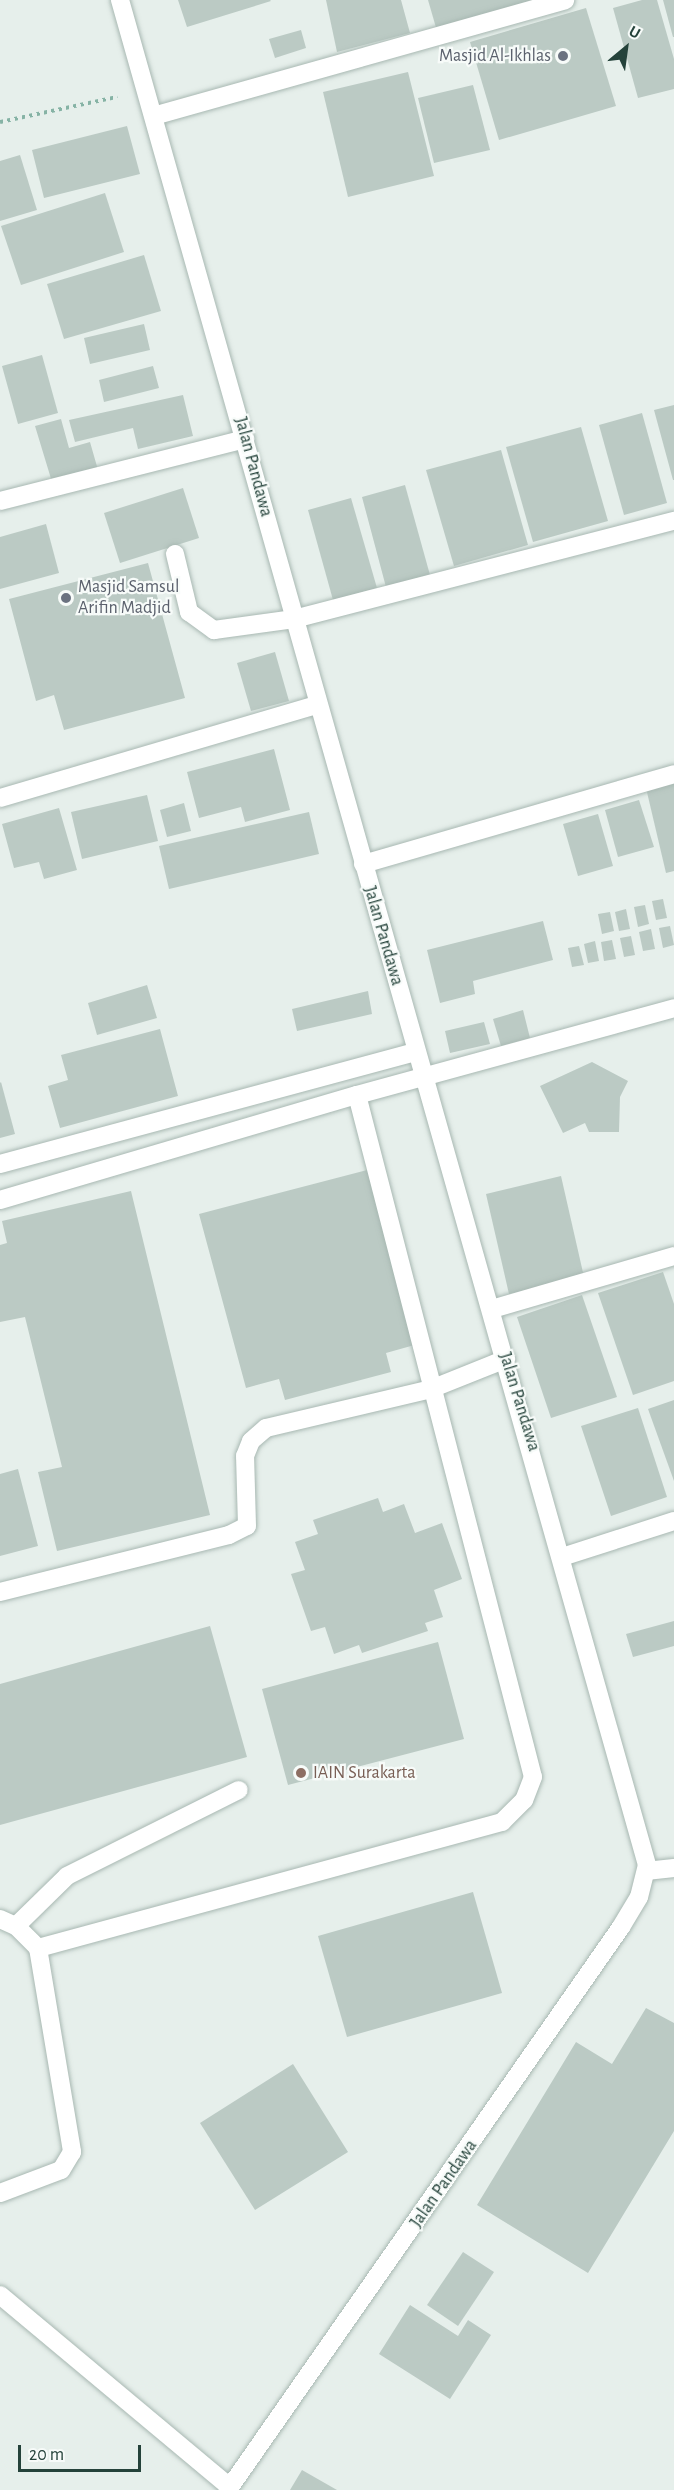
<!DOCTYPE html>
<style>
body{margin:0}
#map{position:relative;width:674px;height:2490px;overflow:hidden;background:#e6efeb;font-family:"Alegreya Sans",sans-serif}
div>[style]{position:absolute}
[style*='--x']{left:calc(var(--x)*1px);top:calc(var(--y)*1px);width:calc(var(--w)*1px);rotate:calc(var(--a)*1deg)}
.building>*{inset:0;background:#bbcac4}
.path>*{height:4px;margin-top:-2px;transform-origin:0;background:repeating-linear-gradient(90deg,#86b3a5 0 3px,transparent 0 7.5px)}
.roads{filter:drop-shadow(0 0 2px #a8b8b2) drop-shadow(0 0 2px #a8b8b2)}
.minor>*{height:18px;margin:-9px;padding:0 9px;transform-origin:9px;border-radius:9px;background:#fff}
.dots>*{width:16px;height:16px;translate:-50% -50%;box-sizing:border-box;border:3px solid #f7fbf9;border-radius:50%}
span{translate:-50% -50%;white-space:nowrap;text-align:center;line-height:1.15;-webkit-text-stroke:4.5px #f7fbf9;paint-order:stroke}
.worship-label{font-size:18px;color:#5b616d}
.right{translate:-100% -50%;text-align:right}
.left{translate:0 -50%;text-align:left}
.street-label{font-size:18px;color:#24423a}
.education-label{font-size:18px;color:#785e54}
.north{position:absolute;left:596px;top:18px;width:60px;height:60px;-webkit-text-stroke:4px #f7fbf9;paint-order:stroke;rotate:29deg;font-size:16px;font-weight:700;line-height:24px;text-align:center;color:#24423a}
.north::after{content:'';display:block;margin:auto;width:21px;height:27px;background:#24423a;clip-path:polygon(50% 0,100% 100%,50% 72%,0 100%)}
.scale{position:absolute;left:18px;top:2445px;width:123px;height:27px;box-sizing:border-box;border:3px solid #24423a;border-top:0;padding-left:8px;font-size:18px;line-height:21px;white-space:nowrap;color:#24423a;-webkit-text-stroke:4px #f7fbf9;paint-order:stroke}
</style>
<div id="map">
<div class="building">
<i style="clip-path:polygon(178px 0,270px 0,271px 1px,187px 27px)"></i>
<i style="clip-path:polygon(326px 0,401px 0,410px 33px,337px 52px)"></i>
<i style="clip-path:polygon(428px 0,543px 0,437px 31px)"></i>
<i style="clip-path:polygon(642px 0,657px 0,674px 59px,674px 89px,638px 98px,613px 8px)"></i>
<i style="clip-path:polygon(663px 0,674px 0,674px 37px,673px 37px)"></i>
<i style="clip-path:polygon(586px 8px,616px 106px,499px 140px,470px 42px)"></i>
<i style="clip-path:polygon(301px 30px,306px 48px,275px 58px,269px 39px)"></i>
<i style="clip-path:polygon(408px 72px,434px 176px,348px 197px,323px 92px)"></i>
<i style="clip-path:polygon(473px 85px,490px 150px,434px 163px,418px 98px)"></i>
<i style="clip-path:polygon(127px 126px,140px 174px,44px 198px,32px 150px)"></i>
<i style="clip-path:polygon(20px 155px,37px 210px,0 221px,0 161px)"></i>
<i style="clip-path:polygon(105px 193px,124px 252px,21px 285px,1px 226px)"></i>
<i style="clip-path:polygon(144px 255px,161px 311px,64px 339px,47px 284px)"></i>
<i style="clip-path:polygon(144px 324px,150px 350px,90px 364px,84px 338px)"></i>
<i style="clip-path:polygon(42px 355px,58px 413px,18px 424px,2px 366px)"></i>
<i style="clip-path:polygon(153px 366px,159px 388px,104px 402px,99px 380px)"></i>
<i style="clip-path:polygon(183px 395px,193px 436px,138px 449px,133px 428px,75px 442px,69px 420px)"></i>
<i style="clip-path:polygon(674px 405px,674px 480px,673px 480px,654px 410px)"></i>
<i style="clip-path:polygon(642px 413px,667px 503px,624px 515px,599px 425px)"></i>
<i style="clip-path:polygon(61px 419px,69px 448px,90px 442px,98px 470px,52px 482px,35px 426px)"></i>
<i style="clip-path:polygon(581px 427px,608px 521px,533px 542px,506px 447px)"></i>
<i style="clip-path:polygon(501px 450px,528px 545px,454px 566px,426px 470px)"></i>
<i style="clip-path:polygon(405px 485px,430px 575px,386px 587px,362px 497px)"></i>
<i style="clip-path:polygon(183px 488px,199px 538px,120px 563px,104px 513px)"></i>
<i style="clip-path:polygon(351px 498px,377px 588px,333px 600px,308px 510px)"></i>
<i style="clip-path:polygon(46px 524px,59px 573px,0 589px,0 537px)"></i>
<i style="clip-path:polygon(148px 563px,185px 698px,64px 730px,54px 695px,36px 701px,9px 599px)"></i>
<i style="clip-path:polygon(275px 652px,289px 701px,251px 711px,237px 663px)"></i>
<i style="clip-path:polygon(274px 749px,290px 810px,245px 822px,241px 807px,199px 818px,187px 772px)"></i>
<i style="clip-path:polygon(674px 782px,674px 871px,666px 873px,646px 788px)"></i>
<i style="clip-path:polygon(147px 795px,158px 841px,82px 859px,71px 812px)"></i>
<i style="clip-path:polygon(639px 800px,654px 847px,618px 857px,605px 810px)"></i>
<i style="clip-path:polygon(184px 803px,191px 831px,167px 837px,160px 810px)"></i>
<i style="clip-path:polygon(59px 808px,77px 870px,44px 879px,39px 862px,14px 868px,2px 824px)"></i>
<i style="clip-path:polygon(309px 812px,319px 854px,169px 889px,159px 846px)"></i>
<i style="clip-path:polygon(598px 814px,613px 866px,578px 876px,563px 824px)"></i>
<i style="clip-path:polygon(663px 899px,667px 918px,656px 920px,652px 901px)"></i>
<i style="clip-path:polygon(645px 905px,649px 924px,638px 927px,634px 907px)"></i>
<i style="clip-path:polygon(626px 909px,630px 929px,619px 931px,615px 912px)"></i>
<i style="clip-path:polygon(610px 912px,614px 931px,602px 934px,598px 914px)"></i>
<i style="clip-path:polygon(543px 921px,553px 960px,473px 981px,475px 994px,440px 1003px,427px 950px)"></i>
<i style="clip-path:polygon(670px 926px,674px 945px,663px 948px,659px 928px)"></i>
<i style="clip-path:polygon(651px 929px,655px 949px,643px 951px,639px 932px)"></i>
<i style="clip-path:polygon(631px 936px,635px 955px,624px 957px,620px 938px)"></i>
<i style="clip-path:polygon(612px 940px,616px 959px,604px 961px,601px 942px)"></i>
<i style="clip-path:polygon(595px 941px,599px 961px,588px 963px,584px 944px)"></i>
<i style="clip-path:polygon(579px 946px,584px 965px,572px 967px,568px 948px)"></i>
<i style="clip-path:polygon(147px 985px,157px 1018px,97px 1035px,88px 1003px)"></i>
<i style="clip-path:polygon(368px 991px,372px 1014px,297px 1031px,292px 1009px)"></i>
<i style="clip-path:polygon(523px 1010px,530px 1038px,501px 1046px,493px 1019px)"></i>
<i style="clip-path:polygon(484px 1022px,490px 1044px,450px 1053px,445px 1031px)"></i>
<i style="clip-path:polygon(160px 1029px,178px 1096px,60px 1128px,48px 1086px,68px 1080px,61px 1055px)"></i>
<i style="clip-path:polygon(592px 1062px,628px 1081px,620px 1097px,619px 1132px,589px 1132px,585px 1123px,563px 1133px,540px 1086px)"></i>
<i style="clip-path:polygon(1px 1082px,15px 1134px,0 1138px,0 1083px)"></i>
<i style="clip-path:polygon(371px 1169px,418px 1344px,386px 1353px,391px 1372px,285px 1400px,279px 1379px,246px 1388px,199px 1214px)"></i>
<i style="clip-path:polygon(561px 1176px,584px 1277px,509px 1294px,486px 1194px)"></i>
<i style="clip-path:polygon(131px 1191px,210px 1515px,57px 1551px,38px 1472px,62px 1467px,25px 1317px,0 1322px,0 1245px,7px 1243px,2px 1221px)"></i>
<i style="clip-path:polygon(663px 1272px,674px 1304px,674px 1381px,633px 1395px,598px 1293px)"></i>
<i style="clip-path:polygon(582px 1295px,617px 1397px,551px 1418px,517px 1317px)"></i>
<i style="clip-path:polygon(674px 1400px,674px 1481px,648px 1409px)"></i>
<i style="clip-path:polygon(638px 1408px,667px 1497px,611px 1516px,581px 1426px)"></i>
<i style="clip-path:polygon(18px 1469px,38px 1546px,0 1556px,0 1474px)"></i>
<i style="clip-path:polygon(378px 1498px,383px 1512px,404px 1504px,415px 1533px,442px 1523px,462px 1579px,434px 1590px,443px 1617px,425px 1623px,428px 1631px,362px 1653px,359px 1645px,334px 1654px,325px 1627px,311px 1631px,291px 1574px,305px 1570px,295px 1542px,318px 1534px,313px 1520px)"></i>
<i style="clip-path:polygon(674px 1621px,674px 1646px,633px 1657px,626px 1634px)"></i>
<i style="clip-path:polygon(210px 1626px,247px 1757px,0 1825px,0 1684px)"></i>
<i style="clip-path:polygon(438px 1642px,464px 1739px,288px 1785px,262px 1689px)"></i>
<i style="clip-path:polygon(473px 1892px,502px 1993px,347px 2037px,318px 1936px)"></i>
<i style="clip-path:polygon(646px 2008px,674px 2023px,674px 2131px,588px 2273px,477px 2205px,576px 2042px,612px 2064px)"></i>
<i style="clip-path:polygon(293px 2064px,348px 2152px,255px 2210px,200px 2123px)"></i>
<i style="clip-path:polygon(463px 2252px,494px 2272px,458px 2326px,427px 2305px)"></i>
<i style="clip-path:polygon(410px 2305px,458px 2336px,468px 2320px,491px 2335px,450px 2399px,379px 2354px)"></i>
<i style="clip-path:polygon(302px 2470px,337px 2490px,290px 2490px)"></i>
</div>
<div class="path">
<i style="--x:0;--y:122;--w:120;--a:-12.1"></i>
</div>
<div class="roads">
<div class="minor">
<i style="--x:120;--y:0;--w:1938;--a:74.22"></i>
<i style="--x:647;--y:1865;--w:33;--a:104"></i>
<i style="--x:639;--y:1897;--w:35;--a:121"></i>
<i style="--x:621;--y:1927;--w:687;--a:124.92"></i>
<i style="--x:157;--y:115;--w:424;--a:-15.7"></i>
<i style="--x:0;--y:501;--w:253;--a:-14.2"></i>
<i style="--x:175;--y:554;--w:60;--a:76.4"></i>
<i style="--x:189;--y:612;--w:31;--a:36"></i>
<i style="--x:214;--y:630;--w:81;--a:-7.8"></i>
<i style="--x:294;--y:619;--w:392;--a:-14.5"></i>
<i style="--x:0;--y:798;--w:330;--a:-16.4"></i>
<i style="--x:363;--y:864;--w:324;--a:-16.1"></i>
<i style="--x:357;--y:1095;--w:329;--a:-15.3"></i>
<i style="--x:0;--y:1164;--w:431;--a:-15.1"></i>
<i style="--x:0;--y:1200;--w:372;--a:-16.4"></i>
<i style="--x:357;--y:1095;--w:704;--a:75.53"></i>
<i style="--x:533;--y:1777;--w:25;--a:111"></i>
<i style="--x:524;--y:1800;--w:31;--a:135"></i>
<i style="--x:502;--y:1822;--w:481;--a:164.8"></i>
<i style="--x:38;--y:1948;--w:207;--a:80.5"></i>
<i style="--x:72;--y:2152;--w:21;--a:121"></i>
<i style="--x:61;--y:2170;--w:65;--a:159.3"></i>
<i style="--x:492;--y:1309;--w:190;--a:-16.2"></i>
<i style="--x:562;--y:1557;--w:118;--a:-17.8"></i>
<i style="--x:0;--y:1592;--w:236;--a:-14"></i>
<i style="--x:229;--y:1535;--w:20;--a:-27"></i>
<i style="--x:247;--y:1526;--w:70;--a:-91.6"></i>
<i style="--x:245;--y:1456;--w:16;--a:-68"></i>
<i style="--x:251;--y:1441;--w:20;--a:-41"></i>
<i style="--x:266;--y:1428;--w:170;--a:-13.3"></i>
<i style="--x:431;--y:1389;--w:81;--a:-21.8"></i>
<i style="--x:646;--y:1871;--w:28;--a:-6"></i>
<i style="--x:0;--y:1919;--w:17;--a:24"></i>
<i style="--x:16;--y:1926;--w:31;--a:45"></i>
<i style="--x:16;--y:1926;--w:71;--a:-44.4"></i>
<i style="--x:67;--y:1876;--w:192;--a:-26.6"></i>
<i style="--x:0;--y:2295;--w:300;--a:39.9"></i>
</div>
</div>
<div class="dots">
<i style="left:563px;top:56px;background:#6b7280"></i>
<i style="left:66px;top:598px;background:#6b7280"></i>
<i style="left:301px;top:1773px;background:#8d6e63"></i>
</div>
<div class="worship-label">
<span class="right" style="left:551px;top:56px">Masjid Al-Ikhlas</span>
<span class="left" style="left:78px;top:598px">Masjid Samsul<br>Arifin Madjid</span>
</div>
<div class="street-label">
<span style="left:253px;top:467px;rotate:75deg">Jalan Pandawa</span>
<span style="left:383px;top:936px;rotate:74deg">Jalan Pandawa</span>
<span style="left:519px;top:1402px;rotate:73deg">Jalan Pandawa</span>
<span style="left:444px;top:2184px;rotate:-55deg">Jalan Pandawa</span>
</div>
<div class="education-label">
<span class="left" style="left:313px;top:1773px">IAIN Surakarta</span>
</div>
<div class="north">U</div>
<div class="scale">20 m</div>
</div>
